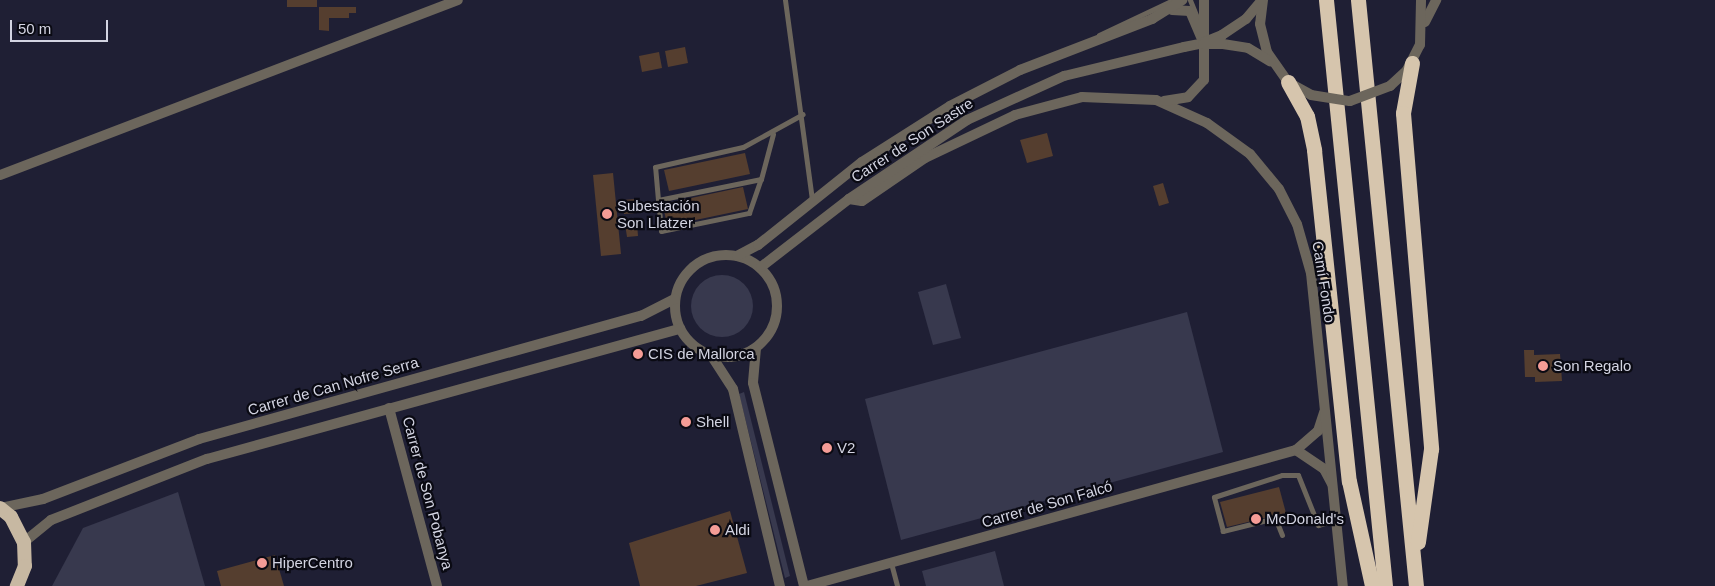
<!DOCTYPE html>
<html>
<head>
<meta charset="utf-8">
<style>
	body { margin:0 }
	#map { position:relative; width:1715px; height:586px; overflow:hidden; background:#1f1f34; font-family:Arial,sans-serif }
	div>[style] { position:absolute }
	.green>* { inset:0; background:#38394e }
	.round { border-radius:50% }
	.building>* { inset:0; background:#553e2f }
	.service>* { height:5px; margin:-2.5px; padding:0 2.5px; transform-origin:2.5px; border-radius:2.5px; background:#6c665c }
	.minor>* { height:10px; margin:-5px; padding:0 5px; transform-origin:5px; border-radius:5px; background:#6c665c }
	.minor>.ring { margin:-5px; padding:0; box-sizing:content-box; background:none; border:10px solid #6c665c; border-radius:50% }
	.tertiary>* { height:10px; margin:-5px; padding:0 5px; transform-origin:5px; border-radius:5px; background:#6c665c }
	.trunk>* { height:14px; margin:-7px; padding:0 7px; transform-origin:7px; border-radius:7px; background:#c7b8a2 }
	.motorway>* { height:15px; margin:-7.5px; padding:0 7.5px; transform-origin:7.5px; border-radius:7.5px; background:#d6c5ad }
	.tertiary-bridge>* { height:10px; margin:-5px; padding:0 5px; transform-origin:5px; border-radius:5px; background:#6c665c }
	.dots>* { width:14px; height:14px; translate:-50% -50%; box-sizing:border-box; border:2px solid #0a0a13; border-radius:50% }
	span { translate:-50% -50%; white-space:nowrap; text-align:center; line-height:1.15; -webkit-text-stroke:4.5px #0a0a13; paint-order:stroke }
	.street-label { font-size:15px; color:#d3d4e2 }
	.poi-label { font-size:15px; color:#d3d4e2 }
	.left { translate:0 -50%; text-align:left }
	.scale { position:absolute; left:10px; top:20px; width:98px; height:22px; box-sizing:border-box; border:2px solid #d3d4e2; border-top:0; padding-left:6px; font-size:15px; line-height:18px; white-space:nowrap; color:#d3d4e2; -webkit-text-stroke:4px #0a0a13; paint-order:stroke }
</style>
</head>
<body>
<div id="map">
	<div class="green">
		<div class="round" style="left:691px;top:275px;width:62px;height:62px"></div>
		<div style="clip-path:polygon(946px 284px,961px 338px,933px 345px,918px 292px)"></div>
		<div style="clip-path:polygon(1187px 312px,1223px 452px,901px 540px,865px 399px)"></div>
		<div style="clip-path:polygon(744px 392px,790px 576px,785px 578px,739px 394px)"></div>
		<div style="clip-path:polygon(178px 492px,205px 586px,52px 586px,83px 528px)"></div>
		<div style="clip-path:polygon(995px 551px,1004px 586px,926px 586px,922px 571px)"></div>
	</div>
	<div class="building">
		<div style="clip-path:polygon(287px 0,317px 0,317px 7px,287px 7px)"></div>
		<div style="clip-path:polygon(319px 7px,356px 7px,356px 13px,349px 13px,349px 18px,329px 18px,329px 31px,319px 30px)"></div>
		<div style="clip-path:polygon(685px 47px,688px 63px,668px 67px,665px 51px)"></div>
		<div style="clip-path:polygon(659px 52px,662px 68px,642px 72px,639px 56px)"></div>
		<div style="clip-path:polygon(1047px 133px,1053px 156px,1027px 163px,1020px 140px)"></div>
		<div style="clip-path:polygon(745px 153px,750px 174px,669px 191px,664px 170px)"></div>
		<div style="clip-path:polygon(613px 173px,621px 254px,601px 256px,593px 175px)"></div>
		<div style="clip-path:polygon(1163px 183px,1169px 203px,1159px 206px,1153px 186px)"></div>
		<div style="clip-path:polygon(743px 187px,748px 209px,667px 226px,663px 204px)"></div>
		<div style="clip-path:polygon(635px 199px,636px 213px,624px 214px,623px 200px)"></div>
		<div style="clip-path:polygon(637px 223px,638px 236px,627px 237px,625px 224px)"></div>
		<div style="clip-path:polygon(1524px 350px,1534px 350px,1534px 355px,1560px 354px,1562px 381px,1535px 382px,1535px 377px,1525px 377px)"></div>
		<div style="clip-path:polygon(1279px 487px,1286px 513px,1227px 527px,1220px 502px)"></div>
		<div style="clip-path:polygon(730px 511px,747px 573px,696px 586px,640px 586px,629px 543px)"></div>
		<div style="clip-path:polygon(275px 555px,284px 586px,221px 586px,217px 571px)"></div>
	</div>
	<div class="service">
		<div style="left:785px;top:0;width:203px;rotate:82.3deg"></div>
		<div style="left:1190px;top:0;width:18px;rotate:68deg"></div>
		<div style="left:1099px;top:35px;width:82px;rotate:-25.3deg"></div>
		<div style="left:773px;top:134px;width:47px;rotate:104.9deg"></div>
		<div style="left:761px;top:179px;width:105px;rotate:168.5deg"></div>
		<div style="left:658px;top:200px;width:33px;rotate:-95deg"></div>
		<div style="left:655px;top:167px;width:90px;rotate:-12.8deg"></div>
		<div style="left:743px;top:147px;width:68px;rotate:-28.8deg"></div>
		<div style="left:658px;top:200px;width:31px;rotate:84deg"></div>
		<div style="left:661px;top:231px;width:90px;rotate:-11.6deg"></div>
		<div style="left:749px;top:213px;width:36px;rotate:-71deg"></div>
		<div style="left:1282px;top:535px;width:18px;rotate:-112deg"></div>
		<div style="left:1275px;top:518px;width:54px;rotate:166deg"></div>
		<div style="left:1223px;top:531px;width:35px;rotate:-105deg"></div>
		<div style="left:1214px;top:497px;width:71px;rotate:-17.9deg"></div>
		<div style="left:1282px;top:475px;width:16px"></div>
		<div style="left:1298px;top:475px;width:54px;rotate:68.2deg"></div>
		<div style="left:1318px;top:525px;width:19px;rotate:-16deg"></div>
		<div style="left:891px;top:563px;width:24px;rotate:75deg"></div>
	</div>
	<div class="minor">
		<div style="left:0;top:175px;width:490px;rotate:-20.9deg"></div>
		<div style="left:849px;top:199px;width:13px;rotate:9deg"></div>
		<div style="left:862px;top:201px;width:76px;rotate:-34.3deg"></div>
		<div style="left:925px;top:158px;width:100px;rotate:-25.5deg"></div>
		<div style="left:1015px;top:115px;width:69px;rotate:-15deg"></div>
		<div style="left:1082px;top:97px;width:74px;rotate:2.3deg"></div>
		<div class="ring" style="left:675px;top:255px;width:92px;height:92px"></div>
		<div style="left:761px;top:267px;width:111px;rotate:-37.7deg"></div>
		<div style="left:849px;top:199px;width:142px;rotate:-33.8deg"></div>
		<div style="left:967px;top:120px;width:107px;rotate:-24.4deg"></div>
		<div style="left:1064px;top:76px;width:123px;rotate:-13.6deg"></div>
		<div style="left:756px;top:348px;width:35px;rotate:95deg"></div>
		<div style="left:753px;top:383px;width:209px;rotate:75.9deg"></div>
		<div style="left:711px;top:355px;width:40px;rotate:57.1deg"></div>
		<div style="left:733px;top:389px;width:203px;rotate:76.6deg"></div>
		<div style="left:389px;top:408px;width:184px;rotate:74.9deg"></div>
		<div style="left:1296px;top:450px;width:34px;rotate:34deg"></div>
		<div style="left:1324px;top:469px;width:17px;rotate:62deg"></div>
		<div style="left:0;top:508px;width:44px;rotate:-11.8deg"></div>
		<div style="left:43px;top:499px;width:167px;rotate:-21deg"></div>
		<div style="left:199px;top:439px;width:459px;rotate:-15.6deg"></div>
		<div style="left:641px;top:316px;width:38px;rotate:-27deg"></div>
		<div style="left:24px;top:542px;width:35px;rotate:-39deg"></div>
		<div style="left:51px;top:520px;width:168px;rotate:-21.4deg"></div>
		<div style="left:207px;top:459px;width:491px;rotate:-15.4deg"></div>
		<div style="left:807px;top:586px;width:508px;rotate:-15.54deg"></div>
		<div style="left:1296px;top:450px;width:29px;rotate:-41deg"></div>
		<div style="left:1318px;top:431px;width:20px;rotate:-72deg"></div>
	</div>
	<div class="tertiary">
		<div style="left:1263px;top:0;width:24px;rotate:97deg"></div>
		<div style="left:1260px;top:24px;width:29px;rotate:76deg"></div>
		<div style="left:1267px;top:52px;width:37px;rotate:55deg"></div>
		<div style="left:1288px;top:82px;width:26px;rotate:29deg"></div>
		<div style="left:1172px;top:10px;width:18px;rotate:3deg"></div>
		<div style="left:1190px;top:11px;width:28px;rotate:67deg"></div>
		<div style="left:1425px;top:22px;width:25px;rotate:-63deg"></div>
		<div style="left:1222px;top:35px;width:29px;rotate:-34deg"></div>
		<div style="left:1246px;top:19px;width:23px;rotate:-50deg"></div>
		<div style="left:1223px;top:44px;width:25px;rotate:9deg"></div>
		<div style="left:1248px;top:48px;width:26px;rotate:31deg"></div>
		<div style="left:1184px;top:47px;width:16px;rotate:-11deg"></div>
		<div style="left:1390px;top:86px;width:23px;rotate:-43deg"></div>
		<div style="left:1407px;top:70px;width:28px;rotate:-63deg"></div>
		<div style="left:1420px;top:45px;width:45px;rotate:-88.7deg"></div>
		<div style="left:1156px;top:100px;width:56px;rotate:24.3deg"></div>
		<div style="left:1207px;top:123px;width:53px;rotate:35.8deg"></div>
		<div style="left:1250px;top:154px;width:45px;rotate:50.4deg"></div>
		<div style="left:1279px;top:189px;width:39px;rotate:63deg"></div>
		<div style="left:1297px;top:224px;width:51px;rotate:74.1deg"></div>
		<div style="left:1311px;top:273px;width:315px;rotate:84.2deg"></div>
		<div style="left:1164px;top:101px;width:24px;rotate:-9deg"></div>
		<div style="left:1188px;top:97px;width:23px;rotate:-47deg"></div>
		<div style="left:1204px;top:80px;width:80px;rotate:-90deg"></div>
		<div style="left:737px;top:256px;width:24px;rotate:-28deg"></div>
		<div style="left:758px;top:245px;width:133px;rotate:-38.6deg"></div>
		<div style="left:862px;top:162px;width:104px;rotate:-32.5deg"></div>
		<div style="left:950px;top:106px;width:79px;rotate:-27.2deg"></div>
		<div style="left:1020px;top:70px;width:142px;rotate:-21.1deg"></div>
		<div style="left:1152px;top:19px;width:36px;rotate:-32deg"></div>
	</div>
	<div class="trunk">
		<div style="left:0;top:508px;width:14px;rotate:39deg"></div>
		<div style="left:11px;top:517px;width:28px;rotate:63deg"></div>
		<div style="left:24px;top:542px;width:24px;rotate:88deg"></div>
		<div style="left:25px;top:566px;width:22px;rotate:112deg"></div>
	</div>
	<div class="motorway">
		<div style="left:1326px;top:0;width:589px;rotate:84.25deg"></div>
		<div style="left:1358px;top:0;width:589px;rotate:84.35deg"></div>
		<div style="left:1412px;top:63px;width:51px;rotate:100.2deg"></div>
		<div style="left:1403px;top:113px;width:337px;rotate:85.2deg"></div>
		<div style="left:1431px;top:449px;width:94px;rotate:98deg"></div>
		<div style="left:1288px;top:82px;width:39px;rotate:61deg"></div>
		<div style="left:1307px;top:116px;width:35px;rotate:78deg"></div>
		<div style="left:1314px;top:150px;width:333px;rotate:84deg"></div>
		<div style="left:1349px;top:481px;width:107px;rotate:77.6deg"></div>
	</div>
	<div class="tertiary-bridge">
		<div style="left:1200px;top:44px;width:24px;rotate:-22deg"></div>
		<div style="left:1203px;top:44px;width:20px"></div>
		<div style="left:1311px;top:95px;width:39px;rotate:9deg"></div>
		<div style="left:1350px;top:101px;width:43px;rotate:-20.6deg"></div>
	</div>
	<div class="dots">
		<div style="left:607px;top:214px;background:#f59c96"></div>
		<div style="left:638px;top:354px;background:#f59c96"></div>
		<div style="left:1543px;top:366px;background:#f59c96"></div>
		<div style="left:686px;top:422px;background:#f59c96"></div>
		<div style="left:827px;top:448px;background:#f59c96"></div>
		<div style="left:1256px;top:519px;background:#f59c96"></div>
		<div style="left:715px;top:530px;background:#f59c96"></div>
		<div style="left:262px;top:563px;background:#f59c96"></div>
	</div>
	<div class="street-label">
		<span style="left:912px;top:140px;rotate:-33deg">Carrer de Son Sastre</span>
		<span style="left:1324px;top:282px;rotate:81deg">Camí Fondo</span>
		<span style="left:333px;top:386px;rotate:-16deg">Carrer de Can Nofre Serra</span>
		<span style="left:428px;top:493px;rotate:75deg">Carrer de Son Pobanya</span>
		<span style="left:1047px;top:504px;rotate:-16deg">Carrer de Son Falcó</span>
	</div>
	<div class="poi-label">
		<span class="left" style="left:617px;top:214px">Subestación<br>Son Llatzer</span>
		<span class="left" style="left:648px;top:354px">CIS de Mallorca</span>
		<span class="left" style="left:1553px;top:366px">Son Regalo</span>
		<span class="left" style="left:696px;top:422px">Shell</span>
		<span class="left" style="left:837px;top:448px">V2</span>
		<span class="left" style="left:1266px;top:519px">McDonald's</span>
		<span class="left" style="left:725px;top:530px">Aldi</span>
		<span class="left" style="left:272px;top:563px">HiperCentro</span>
	</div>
	<div class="scale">50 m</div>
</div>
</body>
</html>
